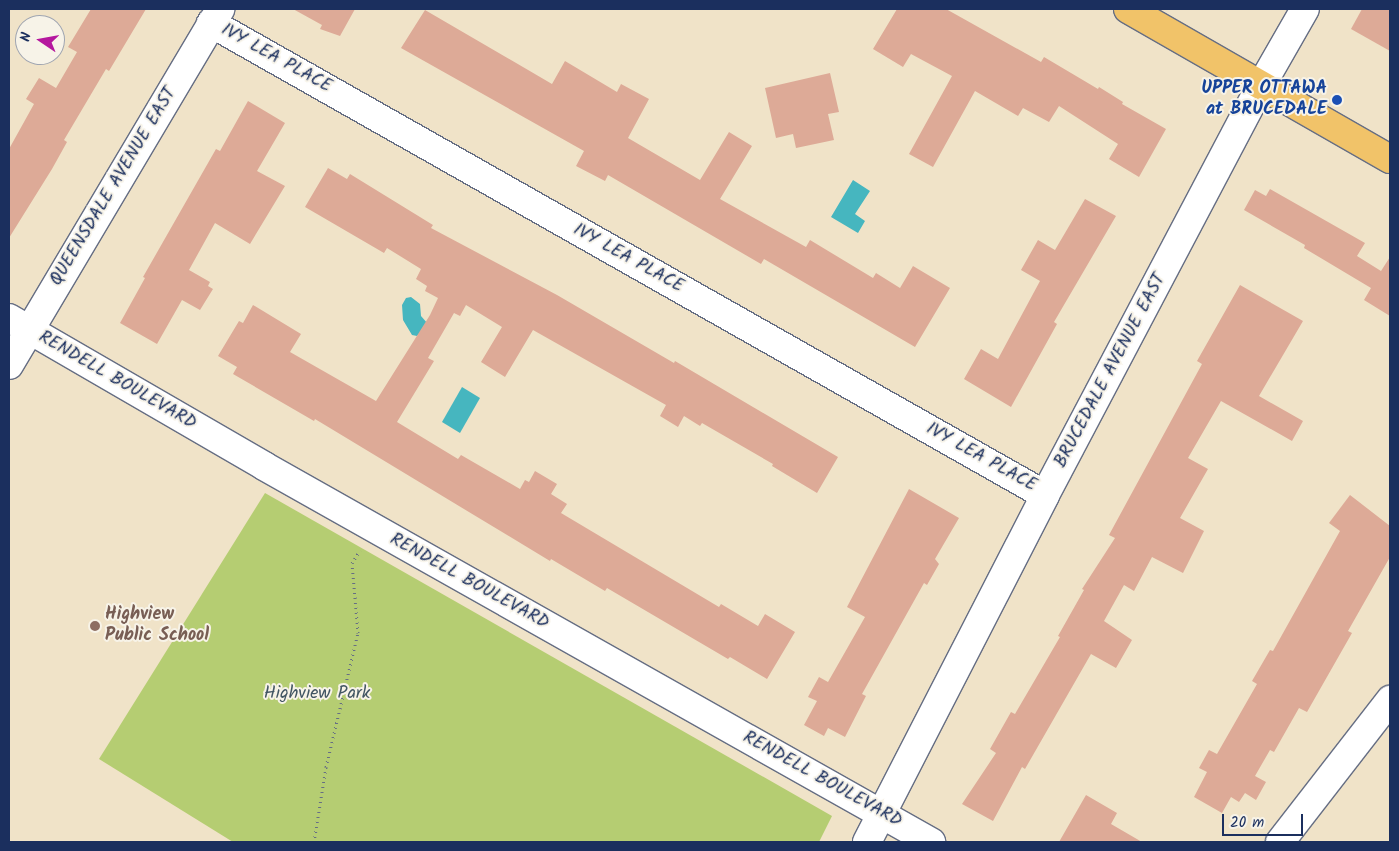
<!DOCTYPE html>
<html>
<head>
<meta charset="utf-8">
<style>
	body { margin:0 }
	#map { position:relative; width:1399px; height:851px; overflow:hidden; background:#f0e3c8; font-family:Kalam,sans-serif }
	div>[style] { position:absolute }
	.green>* { inset:0; background:#b5cd72 }
	.water>* { inset:0; background:#46b6bf }
	.building>* { inset:0; background:#ddaa97 }
	.path>* { height:3px; margin-top:-1.5px; transform-origin:0; background:repeating-linear-gradient(90deg,#666e83 0 1px,transparent 0 5px) }
	.roads { filter:drop-shadow(1px 0 #666e83) drop-shadow(-1px 0 #666e83) drop-shadow(0 1px #666e83) drop-shadow(0 -1px #666e83) }
	.minor>* { height:28px; margin:-14px; padding:0 14px; transform-origin:14px; border-radius:14px; background:#fff }
	.major>* { height:28px; margin:-14px; padding:0 14px; transform-origin:14px; border-radius:14px; background:#f1c369 }
	.dots>* { width:14px; height:14px; translate:-50% -50%; box-sizing:border-box; border:2px solid #f7f3e8; border-radius:50% }
	span { translate:-50% -50%; white-space:nowrap; text-align:center; line-height:1.15; -webkit-text-stroke:4px #f7f3e8; paint-order:stroke }
	.street-label { font-size:18px; color:#1b2f5e }
	.transit-label { font-size:18px; color:#164399; font-weight:700 }
	.right { translate:-100% -50%; text-align:right }
	.education-label { font-size:18px; color:#785e54; font-weight:700 }
	.left { translate:0 -50%; text-align:left }
	.park-label { font-size:18px; color:#425663 }
	.frame { position:absolute; inset:0; border:10px solid #1b2f5e; pointer-events:none }
	.north { position:absolute; left:15px; top:15px; width:50px; height:50px; box-sizing:border-box; background:#f7f3e8; border:1px solid #9fa5b1; border-radius:50%; rotate:282deg; font-size:14px; font-weight:700; line-height:20px; text-align:center; color:#1b2f5e }
	.north::after { content:''; display:block; margin:auto; width:18px; height:22px; background:#b5179e; clip-path:polygon(50% 0,100% 100%,50% 72%,0 100%) }
	.scale { position:absolute; left:1222px; top:814px; width:81px; height:22px; box-sizing:border-box; border:2px solid #1b2f5e; border-top:0; padding-left:6px; font-size:15px; line-height:18px; white-space:nowrap; color:#1b2f5e; -webkit-text-stroke:4px #f7f3e8; paint-order:stroke }
</style>
</head>
<body>
<div id="map">
	<div class="green">
		<div style="clip-path:polygon(265px 493px,832px 816px,819px 842px,233px 842px,99px 759px)"></div>
	</div>
	<div class="water">
		<div style="clip-path:polygon(853px 180px,870px 191px,855px 214px,865px 221px,858px 233px,831px 217px)"></div>
		<div style="clip-path:polygon(411px 297px,420px 304px,421px 316px,428px 324px,417px 336px,412px 335px,403px 320px,402px 305px,406px 298px)"></div>
		<div style="clip-path:polygon(462px 387px,480px 398px,460px 433px,442px 422px)"></div>
	</div>
	<div class="building">
		<div style="clip-path:polygon(91px 9px,146px 9px,109px 71px,106px 69px,64px 140px,67px 142px,52px 169px,9px 238px,9px 149px,34px 104px,26px 99px,39px 78px,56px 88px,77px 52px,68px 47px)"></div>
		<div style="clip-path:polygon(293px 9px,355px 9px,340px 36px,320px 29px,322px 25px)"></div>
		<div style="clip-path:polygon(897px 9px,946px 9px,1041px 62px,1044px 57px,1098px 89px,1099px 87px,1123px 102px,1122px 104px,1166px 129px,1139px 177px,1109px 159px,1118px 144px,1059px 106px,1049px 122px,1023px 108px,1018px 116px,975px 91px,933px 167px,909px 154px,952px 76px,911px 54px,903px 67px,873px 49px)"></div>
		<div style="clip-path:polygon(1362px 9px,1390px 9px,1390px 51px,1351px 29px)"></div>
		<div style="clip-path:polygon(425px 10px,552px 84px,565px 61px,617px 92px,621px 84px,649px 99px,628px 138px,700px 180px,729px 132px,752px 146px,720px 199px,806px 247px,810px 240px,873px 278px,876px 273px,900px 288px,913px 266px,950px 288px,915px 347px,764px 259px,761px 264px,608px 175px,605px 181px,576px 166px,584px 151px,401px 48px)"></div>
		<div style="clip-path:polygon(830px 73px,839px 112px,828px 114px,834px 140px,796px 148px,793px 134px,776px 138px,765px 88px)"></div>
		<div style="clip-path:polygon(248px 101px,285px 123px,257px 171px,285px 186px,250px 244px,215px 223px,189px 270px,210px 282px,208px 286px,213px 289px,200px 310px,182px 300px,157px 344px,120px 323px,145px 278px,143px 277px,216px 149px,220px 151px)"></div>
		<div style="clip-path:polygon(328px 168px,347px 179px,350px 174px,433px 225px,431px 228px,557px 295px,674px 363px,675px 361px,838px 457px,817px 493px,772px 466px,773px 464px,702px 423px,700px 426px,684px 416px,678px 427px,660px 416px,666px 405px,533px 330px,505px 377px,481px 362px,502px 327px,466px 305px,460px 316px,454px 313px,428px 358px,434px 361px,397px 422px,458px 459px,461px 455px,520px 489px,525px 480px,529px 482px,535px 471px,557px 484px,551px 494px,567px 504px,561px 513px,719px 607px,721px 604px,758px 626px,765px 614px,795px 632px,767px 679px,730px 657px,728px 659px,607px 588px,605px 591px,551px 559px,550px 561px,315px 419px,314px 421px,233px 374px,237px 367px,218px 356px,239px 321px,243px 323px,253px 305px,301px 334px,290px 352px,376px 401px,430px 315px,438px 298px,425px 291px,427px 286px,416px 279px,421px 269px,387px 248px,384px 253px,305px 207px)"></div>
		<div style="clip-path:polygon(1270px 189px,1365px 243px,1357px 256px,1381px 271px,1390px 257px,1390px 316px,1364px 300px,1371px 288px,1304px 248px,1305px 245px,1244px 210px,1255px 190px,1266px 196px)"></div>
		<div style="clip-path:polygon(1085px 199px,1116px 216px,1054px 322px,1057px 324px,1011px 407px,964px 379px,981px 349px,998px 359px,1040px 281px,1021px 270px,1038px 240px,1055px 250px)"></div>
		<div style="clip-path:polygon(1240px 285px,1303px 321px,1259px 396px,1303px 421px,1292px 441px,1221px 401px,1188px 458px,1208px 469px,1180px 518px,1204px 531px,1183px 573px,1152px 557px,1134px 591px,1124px 585px,1104px 621px,1132px 640px,1116px 668px,1091px 654px,1025px 769px,1022px 767px,993px 821px,962px 804px,996px 753px,990px 749px,1011px 712px,1015px 714px,1060px 637px,1058px 636px,1084px 590px,1082px 589px,1115px 538px,1109px 535px,1202px 364px,1197px 361px)"></div>
		<div style="clip-path:polygon(909px 489px,959px 518px,935px 559px,939px 564px,927px 585px,924px 583px,862px 694px,866px 696px,845px 737px,828px 728px,824px 736px,804px 725px,817px 701px,808px 697px,819px 677px,828px 682px,865px 617px,847px 607px)"></div>
		<div style="clip-path:polygon(1350px 495px,1390px 526px,1390px 557px,1348px 631px,1352px 633px,1307px 712px,1299px 708px,1274px 752px,1270px 750px,1255px 776px,1266px 782px,1256px 800px,1245px 793px,1239px 802px,1231px 797px,1222px 813px,1194px 797px,1207px 772px,1199px 768px,1209px 750px,1217px 754px,1257px 684px,1252px 681px,1270px 650px,1273px 651px,1340px 531px,1329px 523px)"></div>
		<div style="clip-path:polygon(1086px 795px,1117px 813px,1111px 824px,1142px 842px,1059px 842px)"></div>
	</div>
	<div class="path">
		<div style="left:314px;top:842px;width:76px;rotate:-80.9deg"></div>
		<div style="left:326px;top:767px;width:138px;rotate:-76.6deg"></div>
		<div style="left:358px;top:633px;width:70px;rotate:-94.9deg"></div>
		<div style="left:352px;top:563px;width:15px;rotate:-58deg"></div>
	</div>
	<div class="roads">
		<div class="minor">
			<div style="left:211px;top:23px;width:958px;rotate:29.51deg"></div>
			<div style="left:9px;top:318px;width:295px;rotate:30.1deg"></div>
			<div style="left:264px;top:466px;width:766px;rotate:29.41deg"></div>
			<div style="left:9px;top:365px;width:414px;rotate:-59.3deg"></div>
			<div style="left:867px;top:842px;width:390px;rotate:-62.8deg"></div>
			<div style="left:1045px;top:495px;width:465px;rotate:-62.2deg"></div>
			<div style="left:1262px;top:84px;width:86px;rotate:-60.2deg"></div>
			<div style="left:1280px;top:842px;width:180px;rotate:-52.2deg"></div>
		</div>
		<div class="major">
			<div style="left:1128px;top:9px;width:302px;rotate:29.8deg"></div>
		</div>
	</div>
	<div class="dots">
		<div style="left:1337px;top:100px;background:#1a4fb4"></div>
		<div style="left:95px;top:626px;background:#8d6e63"></div>
	</div>
	<div class="street-label">
		<span style="left:276px;top:59px;rotate:29deg">IVY LEA PLACE</span>
		<span style="left:114px;top:187px;rotate:-59deg">QUEENSDALE AVENUE EAST</span>
		<span style="left:628px;top:259px;rotate:29deg">IVY LEA PLACE</span>
		<span style="left:1111px;top:371px;rotate:-62deg">BRUCEDALE AVENUE EAST</span>
		<span style="left:117px;top:381px;rotate:30deg">RENDELL BOULEVARD</span>
		<span style="left:981px;top:458px;rotate:29deg">IVY LEA PLACE</span>
		<span style="left:469px;top:582px;rotate:29deg">RENDELL BOULEVARD</span>
		<span style="left:822px;top:780px;rotate:29deg">RENDELL BOULEVARD</span>
	</div>
	<div class="transit-label">
		<span class="right" style="left:1327px;top:100px">UPPER OTTAWA<br>at BRUCEDALE</span>
	</div>
	<div class="education-label">
		<span class="left" style="left:105px;top:626px">Highview<br>Public School</span>
	</div>
	<div class="park-label">
		<span style="left:317px;top:694px">Highview Park</span>
	</div>
	<div class="frame"></div>
	<div class="north">N</div>
	<div class="scale">20 m</div>
</div>
</body>
</html>
